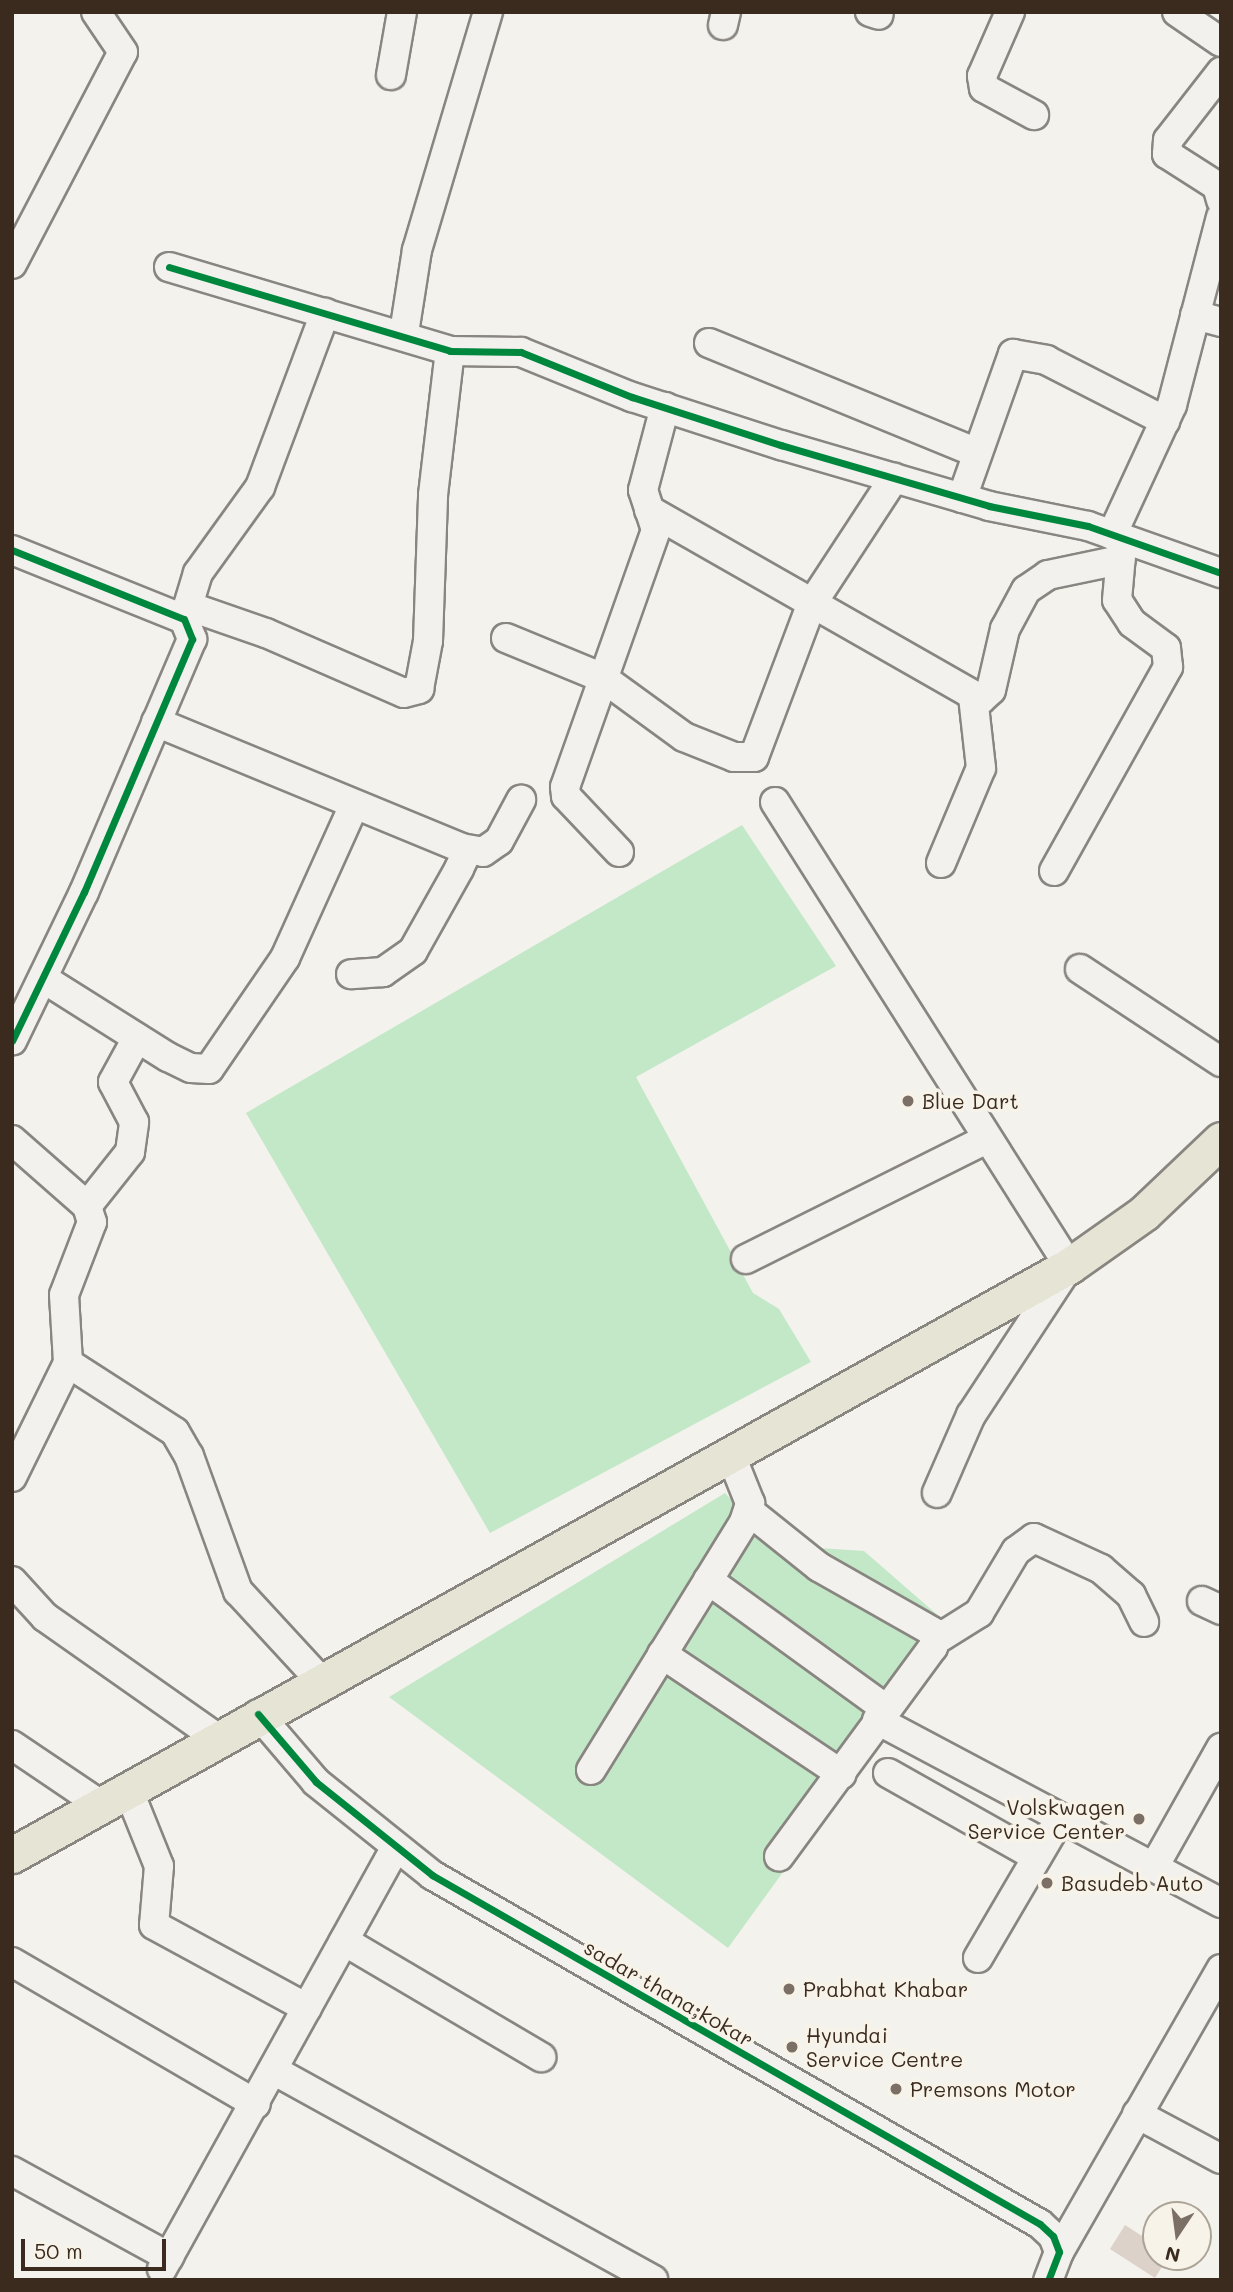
<!DOCTYPE html>
<html>
<head>
<meta charset="utf-8">
<style>
	body { margin:0 }
	#map { position:relative; width:1233px; height:2292px; overflow:hidden; background:#f4f2ec; font-family:Mali,sans-serif }
	div>[style] { position:absolute }
	.green>* { inset:0; background:#c2e8c8 }
	.building>* { inset:0; background:#dcd2c9 }
	.roads { filter:drop-shadow(2px 0 #898580) drop-shadow(-2px 0 #898580) drop-shadow(0 2px #898580) drop-shadow(0 -2px #898580) }
	.minor>* { height:28px; margin:-14px; padding:0 14px; transform-origin:14px; border-radius:14px; background:#f2f1ed }
	.major>* { height:35px; margin:-17.5px; padding:0 17.5px; transform-origin:17.5px; border-radius:17.5px; background:#e6e4d5 }
	.cycleway>* { height:7px; margin:-3.5px; padding:0 3.5px; transform-origin:3.5px; border-radius:3.5px; background:#00873e }
	.dots>* { width:19px; height:19px; translate:-50% -50%; box-sizing:border-box; border:4px solid #f7f3e8; border-radius:50% }
	span { translate:-50% -50%; white-space:nowrap; text-align:center; line-height:1.15; -webkit-text-stroke:7px #f7f3e8; paint-order:stroke }
	.poi-label { font-size:21px; color:#3b2a1e }
	.left { translate:0 -50%; text-align:left }
	.right { translate:-100% -50%; text-align:right }
	.street-label { font-size:21px; color:#3b2a1e }
	.frame { position:absolute; inset:0; border:14px solid #3b2a1e; pointer-events:none }
	.north { position:absolute; left:1142px; top:2201px; width:70px; height:70px; box-sizing:border-box; background:#f7f3e8; border:2px solid #aca397; border-radius:50%; rotate:193deg; font-size:19px; font-weight:700; line-height:28px; text-align:center; color:#3b2a1e }
	.north::after { content:''; display:block; margin:auto; width:24px; height:32px; background:#7c7066; clip-path:polygon(50% 0,100% 100%,50% 72%,0 100%) }
	.scale { position:absolute; left:21px; top:2239px; width:145px; height:32px; box-sizing:border-box; border:4px solid #3b2a1e; border-top:0; padding-left:9px; font-size:21px; line-height:24px; white-space:nowrap; color:#3b2a1e; -webkit-text-stroke:5px #f7f3e8; paint-order:stroke }
</style>
</head>
<body>
<div id="map">
	<div class="green">
		<div style="clip-path:polygon(742px 825px,836px 966px,636px 1077px,753px 1293px,779px 1309px,811px 1362px,490px 1533px,246px 1113px)"></div>
		<div style="clip-path:polygon(725px 1493px,773px 1545px,864px 1551px,957px 1632px,728px 1948px,389px 1697px)"></div>
	</div>
	<div class="building">
		<div style="clip-path:polygon(1125px 2225px,1156px 2245px,1156px 2257px,1168px 2257px,1155px 2278px,1110px 2249px)"></div>
	</div>
	<div class="roads">
		<div class="minor">
			<div style="left:870px;top:12px;width:9px;rotate:18deg"></div>
			<div style="left:1010px;top:12px;width:70px;rotate:113.6deg"></div>
			<div style="left:982px;top:76px;width:12px;rotate:81deg"></div>
			<div style="left:984px;top:88px;width:57px;rotate:28.4deg"></div>
			<div style="left:1177px;top:12px;width:53px;rotate:34.3deg"></div>
			<div style="left:723px;top:25px;width:13px;rotate:-77deg"></div>
			<div style="left:1221px;top:72px;width:86px;rotate:127.9deg"></div>
			<div style="left:1168px;top:140px;width:14px;rotate:94deg"></div>
			<div style="left:1167px;top:154px;width:59px;rotate:32.6deg"></div>
			<div style="left:1217px;top:186px;width:15px;rotate:74deg"></div>
			<div style="left:391px;top:75px;width:64px;rotate:-80.1deg"></div>
			<div style="left:12px;top:264px;width:239px;rotate:-62.4deg"></div>
			<div style="left:123px;top:52px;width:48px;rotate:-124deg"></div>
			<div style="left:169px;top:267px;width:293px;rotate:16.6deg"></div>
			<div style="left:450px;top:351px;width:71px;rotate:0.8deg"></div>
			<div style="left:521px;top:352px;width:120px;rotate:22.1deg"></div>
			<div style="left:632px;top:397px;width:157px;rotate:17.9deg"></div>
			<div style="left:781px;top:445px;width:217px;rotate:16.3deg"></div>
			<div style="left:989px;top:506px;width:101px;rotate:11.4deg"></div>
			<div style="left:1088px;top:526px;width:141px;rotate:19.5deg"></div>
			<div style="left:1195px;top:315px;width:27px;rotate:15deg"></div>
			<div style="left:404px;top:333px;width:84px;rotate:-81.1deg"></div>
			<div style="left:417px;top:250px;width:248px;rotate:-73.4deg"></div>
			<div style="left:709px;top:343px;width:290px;rotate:22.3deg"></div>
			<div style="left:962px;top:498px;width:153px;rotate:-70.5deg"></div>
			<div style="left:1013px;top:354px;width:34px;rotate:10deg"></div>
			<div style="left:1046px;top:360px;width:134px;rotate:27.1deg"></div>
			<div style="left:649px;top:510px;width:382px;rotate:29.7deg"></div>
			<div style="left:981px;top:699px;width:13px;rotate:-42deg"></div>
			<div style="left:991px;top:690px;width:63px;rotate:-77.1deg"></div>
			<div style="left:1005px;top:629px;width:44px;rotate:-61.7deg"></div>
			<div style="left:1026px;top:590px;width:27px;rotate:-34deg"></div>
			<div style="left:1048px;top:575px;width:74px;rotate:-11.8deg"></div>
			<div style="left:1112px;top:535px;width:143px;rotate:-65.2deg"></div>
			<div style="left:1172px;top:405px;width:194px;rotate:-75.4deg"></div>
			<div style="left:12px;top:550px;width:185px;rotate:21.9deg"></div>
			<div style="left:184px;top:619px;width:22px;rotate:68deg"></div>
			<div style="left:192px;top:639px;width:275px;rotate:113.1deg"></div>
			<div style="left:84px;top:892px;width:165px;rotate:115.8deg"></div>
			<div style="left:188px;top:606px;width:83px;rotate:19.1deg"></div>
			<div style="left:266px;top:633px;width:150px;rotate:23.5deg"></div>
			<div style="left:404px;top:693px;width:16px;rotate:-15deg"></div>
			<div style="left:419px;top:689px;width:49px;rotate:-79.4deg"></div>
			<div style="left:428px;top:641px;width:146px;rotate:-88deg"></div>
			<div style="left:433px;top:495px;width:145px;rotate:-83.3deg"></div>
			<div style="left:184px;top:619px;width:48px;rotate:-73.1deg"></div>
			<div style="left:198px;top:573px;width:106px;rotate:-54.2deg"></div>
			<div style="left:260px;top:487px;width:186px;rotate:-69.5deg"></div>
			<div style="left:506px;top:638px;width:105px;rotate:22.4deg"></div>
			<div style="left:603px;top:678px;width:100px;rotate:36.1deg"></div>
			<div style="left:684px;top:737px;width:54px;rotate:21.8deg"></div>
			<div style="left:734px;top:757px;width:20px"></div>
			<div style="left:754px;top:757px;width:162px;rotate:-69.4deg"></div>
			<div style="left:811px;top:605px;width:152px;rotate:-56.8deg"></div>
			<div style="left:156px;top:722px;width:330px;rotate:22.4deg"></div>
			<div style="left:461px;top:848px;width:9px;rotate:63deg"></div>
			<div style="left:465px;top:856px;width:14px;rotate:115deg"></div>
			<div style="left:459px;top:869px;width:94px;rotate:119.3deg"></div>
			<div style="left:413px;top:951px;width:37px;rotate:145deg"></div>
			<div style="left:383px;top:972px;width:32px;rotate:176deg"></div>
			<div style="left:775px;top:802px;width:549px;rotate:57.64deg"></div>
			<div style="left:1069px;top:1266px;width:178px;rotate:123.3deg"></div>
			<div style="left:971px;top:1415px;width:85px;rotate:113.6deg"></div>
			<div style="left:461px;top:848px;width:22px;rotate:10deg"></div>
			<div style="left:483px;top:852px;width:19px;rotate:-35deg"></div>
			<div style="left:499px;top:841px;width:47px;rotate:-61.8deg"></div>
			<div style="left:619px;top:852px;width:77px;rotate:-133.4deg"></div>
			<div style="left:566px;top:796px;width:9px;rotate:-96deg"></div>
			<div style="left:565px;top:787px;width:273px;rotate:-70.5deg"></div>
			<div style="left:656px;top:530px;width:42px;rotate:-108deg"></div>
			<div style="left:643px;top:490px;width:86px;rotate:-75.2deg"></div>
			<div style="left:941px;top:863px;width:103px;rotate:-67.2deg"></div>
			<div style="left:981px;top:768px;width:71px;rotate:-96.4deg"></div>
			<div style="left:1054px;top:871px;width:234px;rotate:-60.8deg"></div>
			<div style="left:1168px;top:667px;width:19px;rotate:-96deg"></div>
			<div style="left:1166px;top:648px;width:42px;rotate:-143.7deg"></div>
			<div style="left:1132px;top:623px;width:27px;rotate:-123deg"></div>
			<div style="left:1117px;top:600px;width:56px;rotate:-84.9deg"></div>
			<div style="left:1080px;top:969px;width:169px;rotate:33.4deg"></div>
			<div style="left:44px;top:979px;width:146px;rotate:32.2deg"></div>
			<div style="left:168px;top:1057px;width:25px;rotate:26deg"></div>
			<div style="left:191px;top:1068px;width:18px;rotate:3deg"></div>
			<div style="left:209px;top:1069px;width:135px;rotate:-55.6deg"></div>
			<div style="left:285px;top:958px;width:168px;rotate:-65.7deg"></div>
			<div style="left:12px;top:1140px;width:100px;rotate:41.3deg"></div>
			<div style="left:87px;top:1206px;width:17px;rotate:73deg"></div>
			<div style="left:92px;top:1222px;width:78px;rotate:111deg"></div>
			<div style="left:64px;top:1295px;width:68px;rotate:86.6deg"></div>
			<div style="left:68px;top:1363px;width:127px;rotate:116.2deg"></div>
			<div style="left:87px;top:1206px;width:69px;rotate:-51.5deg"></div>
			<div style="left:130px;top:1152px;width:30px;rotate:-82deg"></div>
			<div style="left:134px;top:1122px;width:45px;rotate:-117.7deg"></div>
			<div style="left:113px;top:1082px;width:50px;rotate:-61.4deg"></div>
			<div style="left:746px;top:1259px;width:269px;rotate:-26.5deg"></div>
			<div style="left:68px;top:1363px;width:127px;rotate:32.8deg"></div>
			<div style="left:175px;top:1432px;width:28px;rotate:60deg"></div>
			<div style="left:189px;top:1456px;width:144px;rotate:70.1deg"></div>
			<div style="left:238px;top:1591px;width:122px;rotate:47.3deg"></div>
			<div style="left:749px;top:1511px;width:90px;rotate:38.7deg"></div>
			<div style="left:819px;top:1567px;width:136px;rotate:29.6deg"></div>
			<div style="left:937px;top:1634px;width:14px;rotate:107deg"></div>
			<div style="left:933px;top:1647px;width:260px;rotate:126.3deg"></div>
			<div style="left:708px;top:1580px;width:218px;rotate:35.9deg"></div>
			<div style="left:12px;top:1581px;width:49px;rotate:47.5deg"></div>
			<div style="left:45px;top:1617px;width:210px;rotate:35.1deg"></div>
			<div style="left:1202px;top:1601px;width:21px;rotate:25deg"></div>
			<div style="left:936px;top:1640px;width:51px;rotate:-32.1deg"></div>
			<div style="left:979px;top:1613px;width:72px;rotate:-59.2deg"></div>
			<div style="left:1016px;top:1551px;width:22px;rotate:-36deg"></div>
			<div style="left:1034px;top:1538px;width:74px;rotate:24.8deg"></div>
			<div style="left:1101px;top:1569px;width:40px;rotate:41deg"></div>
			<div style="left:1131px;top:1595px;width:30px;rotate:64deg"></div>
			<div style="left:662px;top:1654px;width:216px;rotate:33.8deg"></div>
			<div style="left:258px;top:1714px;width:89px;rotate:49.5deg"></div>
			<div style="left:316px;top:1782px;width:149px;rotate:38.7deg"></div>
			<div style="left:432px;top:1875px;width:701px;rotate:29.86deg"></div>
			<div style="left:1040px;top:2224px;width:18px;rotate:43deg"></div>
			<div style="left:1053px;top:2236px;width:17px;rotate:69deg"></div>
			<div style="left:1059px;top:2252px;width:30px;rotate:111deg"></div>
			<div style="left:877px;top:1720px;width:390px;rotate:28deg"></div>
			<div style="left:12px;top:1745px;width:107px;rotate:34deg"></div>
			<div style="left:591px;top:1770px;width:291px;rotate:-58.3deg"></div>
			<div style="left:744px;top:1522px;width:20px;rotate:-72deg"></div>
			<div style="left:750px;top:1503px;width:54px;rotate:-111.8deg"></div>
			<div style="left:888px;top:1773px;width:171px;rotate:29.4deg"></div>
			<div style="left:128px;top:1789px;width:83px;rotate:68.1deg"></div>
			<div style="left:159px;top:1866px;width:59px;rotate:94.8deg"></div>
			<div style="left:154px;top:1925px;width:174px;rotate:28.5deg"></div>
			<div style="left:1154px;top:1867px;width:137px;rotate:-60.6deg"></div>
			<div style="left:344px;top:1941px;width:229px;rotate:30.5deg"></div>
			<div style="left:978px;top:1958px;width:162px;rotate:-59.6deg"></div>
			<div style="left:12px;top:1962px;width:282px;rotate:30.2deg"></div>
			<div style="left:275px;top:2071px;width:432px;rotate:28.9deg"></div>
			<div style="left:1137px;top:2114px;width:95px;rotate:28.2deg"></div>
			<div style="left:12px;top:2171px;width:179px;rotate:28.7deg"></div>
			<div style="left:1059px;top:2252px;width:326px;rotate:-60.2deg"></div>
			<div style="left:162px;top:2269px;width:479px;rotate:-61deg"></div>
		</div>
		<div class="major">
			<div style="left:12px;top:1855px;width:1210px;rotate:-29.13deg"></div>
			<div style="left:1069px;top:1266px;width:92px;rotate:-35.2deg"></div>
			<div style="left:1144px;top:1213px;width:106px;rotate:-43.5deg"></div>
		</div>
	</div>
	<div class="cycleway">
		<div style="left:169px;top:267px;width:293px;rotate:16.6deg"></div>
		<div style="left:450px;top:351px;width:71px;rotate:0.8deg"></div>
		<div style="left:521px;top:352px;width:120px;rotate:22.1deg"></div>
		<div style="left:632px;top:397px;width:157px;rotate:17.9deg"></div>
		<div style="left:781px;top:445px;width:217px;rotate:16.3deg"></div>
		<div style="left:989px;top:506px;width:101px;rotate:11.4deg"></div>
		<div style="left:1088px;top:526px;width:141px;rotate:19.5deg"></div>
		<div style="left:12px;top:550px;width:185px;rotate:21.9deg"></div>
		<div style="left:184px;top:619px;width:22px;rotate:68deg"></div>
		<div style="left:192px;top:639px;width:275px;rotate:113.1deg"></div>
		<div style="left:84px;top:892px;width:165px;rotate:115.8deg"></div>
		<div style="left:258px;top:1714px;width:89px;rotate:49.5deg"></div>
		<div style="left:316px;top:1782px;width:149px;rotate:38.7deg"></div>
		<div style="left:432px;top:1875px;width:701px;rotate:29.86deg"></div>
		<div style="left:1040px;top:2224px;width:18px;rotate:43deg"></div>
		<div style="left:1053px;top:2236px;width:17px;rotate:69deg"></div>
		<div style="left:1059px;top:2252px;width:30px;rotate:111deg"></div>
	</div>
	<div class="dots">
		<div style="left:908px;top:1101px;background:#7c7066"></div>
		<div style="left:1139px;top:1819px;background:#7c7066"></div>
		<div style="left:1047px;top:1883px;background:#7c7066"></div>
		<div style="left:789px;top:1989px;background:#7c7066"></div>
		<div style="left:792px;top:2047px;background:#7c7066"></div>
		<div style="left:896px;top:2089px;background:#7c7066"></div>
	</div>
	<div class="poi-label">
		<span class="left" style="left:922px;top:1101px">Blue Dart</span>
		<span class="right" style="left:1125px;top:1819px">Volskwagen<br>Service Center</span>
		<span class="left" style="left:1061px;top:1883px">Basudeb Auto</span>
		<span class="left" style="left:803px;top:1989px">Prabhat Khabar</span>
		<span class="left" style="left:806px;top:2047px">Hyundai<br>Service Centre</span>
		<span class="left" style="left:910px;top:2089px">Premsons Motor</span>
	</div>
	<div class="street-label">
		<span style="left:669px;top:1993px;rotate:30deg">sadar thana;kokar</span>
	</div>
	<div class="frame"></div>
	<div class="north">N</div>
	<div class="scale">50 m</div>
</div>
</body>
</html>
